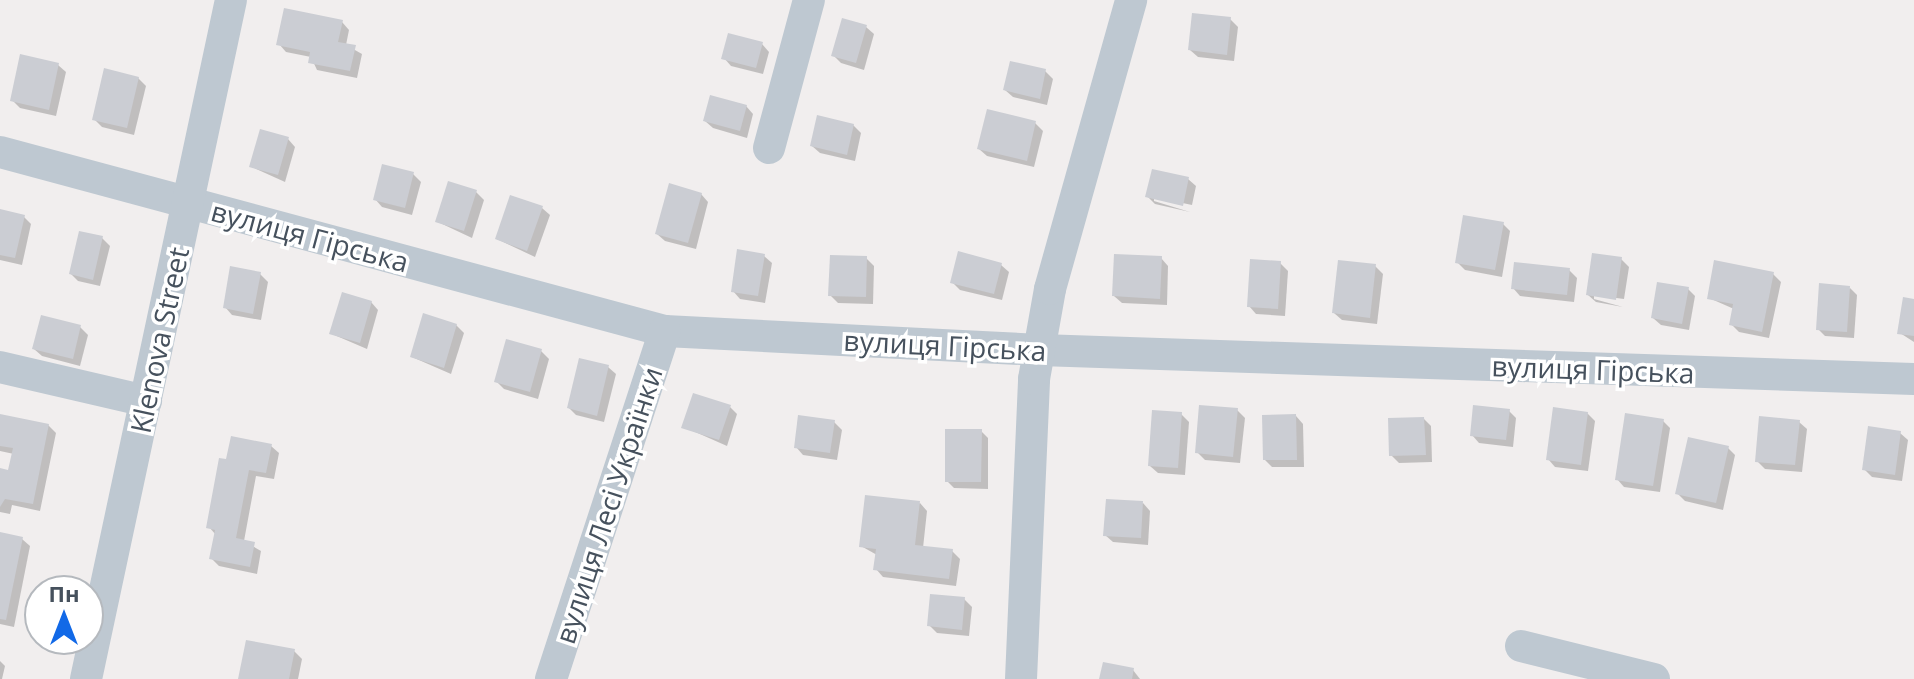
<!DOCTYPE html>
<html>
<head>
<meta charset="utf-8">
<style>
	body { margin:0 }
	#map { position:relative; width:1914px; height:679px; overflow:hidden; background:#f1eeee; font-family:"Open Sans",sans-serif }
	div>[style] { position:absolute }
	.shadow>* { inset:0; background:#0003 }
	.building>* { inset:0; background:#cbcdd3 }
	.minor>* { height:32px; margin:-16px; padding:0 16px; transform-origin:16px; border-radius:16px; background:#bec8d1 }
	span { translate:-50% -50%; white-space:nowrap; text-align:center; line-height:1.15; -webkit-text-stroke:7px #fff; paint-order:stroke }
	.street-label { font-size:28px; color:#46515d }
	.north { position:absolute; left:24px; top:575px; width:80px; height:80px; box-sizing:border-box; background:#fff; border:2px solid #b5b9be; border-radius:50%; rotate:0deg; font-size:22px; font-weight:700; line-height:32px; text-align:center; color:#46515d }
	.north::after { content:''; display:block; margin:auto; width:28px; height:36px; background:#1269e7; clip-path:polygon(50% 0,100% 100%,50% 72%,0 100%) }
</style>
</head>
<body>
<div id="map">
	<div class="shadow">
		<div style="clip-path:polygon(1230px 19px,1238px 27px,1234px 61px,1198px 57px,1190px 50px)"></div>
		<div style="clip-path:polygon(342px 22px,349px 30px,346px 45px,362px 54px,357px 78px,317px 70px,311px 57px,286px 52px,279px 44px)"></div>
		<div style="clip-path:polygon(866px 27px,874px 34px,864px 70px,841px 63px,834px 56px)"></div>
		<div style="clip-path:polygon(762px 44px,769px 52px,763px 74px,731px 66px,724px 58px)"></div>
		<div style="clip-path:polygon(58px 65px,66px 72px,56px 116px,20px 108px,12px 100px)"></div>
		<div style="clip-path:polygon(1045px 71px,1053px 79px,1047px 105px,1013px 97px,1005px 90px)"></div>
		<div style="clip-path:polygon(138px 78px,146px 86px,134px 135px,102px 127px,94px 119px)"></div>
		<div style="clip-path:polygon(746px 106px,753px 114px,747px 138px,713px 128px,705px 121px)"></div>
		<div style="clip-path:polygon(1035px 123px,1043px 131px,1034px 167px,987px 156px,979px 149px)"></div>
		<div style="clip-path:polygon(853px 125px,861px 133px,855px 161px,820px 153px,812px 146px)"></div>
		<div style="clip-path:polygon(288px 139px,295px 147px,285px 182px,252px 167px)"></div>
		<div style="clip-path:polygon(413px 174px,421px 182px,412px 215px,382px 207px,375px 199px)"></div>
		<div style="clip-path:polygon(1188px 179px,1196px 186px,1192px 205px,1154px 197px,1154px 201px,1190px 212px,1155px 204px,1148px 197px)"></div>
		<div style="clip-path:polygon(476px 192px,484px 200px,472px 238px,438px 222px)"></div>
		<div style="clip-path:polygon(701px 194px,708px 202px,696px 249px,665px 241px,657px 234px)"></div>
		<div style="clip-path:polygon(542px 208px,550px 215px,535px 257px,497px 239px)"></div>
		<div style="clip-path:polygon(0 211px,24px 217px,31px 224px,22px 265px,0 260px)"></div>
		<div style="clip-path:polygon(1503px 224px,1510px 231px,1502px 277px,1465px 270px,1457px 262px)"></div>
		<div style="clip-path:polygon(102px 238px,110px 246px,100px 286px,78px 281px,71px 274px)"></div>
		<div style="clip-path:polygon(764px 256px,772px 263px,765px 303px,740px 299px,733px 291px)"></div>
		<div style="clip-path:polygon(866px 258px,874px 266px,873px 304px,838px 303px,830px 295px)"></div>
		<div style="clip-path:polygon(1161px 258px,1168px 266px,1167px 305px,1122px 303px,1114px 296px)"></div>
		<div style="clip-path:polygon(1621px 259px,1629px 267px,1624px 299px,1594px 295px,1594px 299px,1623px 307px,1596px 302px,1588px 295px)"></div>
		<div style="clip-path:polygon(1280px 263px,1288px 271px,1285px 316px,1256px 314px,1249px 306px)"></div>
		<div style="clip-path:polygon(1001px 265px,1009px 272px,1002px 300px,960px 290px,952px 282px)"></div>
		<div style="clip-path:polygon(1375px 266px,1383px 274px,1377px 324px,1342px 320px,1334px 313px)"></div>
		<div style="clip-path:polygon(1569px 270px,1577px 278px,1574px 302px,1520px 296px,1513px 288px)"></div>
		<div style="clip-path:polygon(260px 274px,268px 282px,261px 320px,232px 315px,225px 307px)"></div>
		<div style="clip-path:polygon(1773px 274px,1781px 282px,1769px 338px,1739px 332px,1731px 324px,1734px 309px,1709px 298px)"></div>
		<div style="clip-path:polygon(1850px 288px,1857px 295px,1854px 338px,1825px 336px,1818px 329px)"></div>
		<div style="clip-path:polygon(1688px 289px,1695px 296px,1689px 330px,1661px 325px,1653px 318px)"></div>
		<div style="clip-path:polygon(1914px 301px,1914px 342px,1900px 333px)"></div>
		<div style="clip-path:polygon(371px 302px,378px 310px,367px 349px,332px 334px)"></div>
		<div style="clip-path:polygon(456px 325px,464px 333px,451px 374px,412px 357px)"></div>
		<div style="clip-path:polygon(80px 327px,88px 335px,80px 366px,42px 356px,34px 349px)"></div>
		<div style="clip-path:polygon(541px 351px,549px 359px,538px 399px,504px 389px,496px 381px)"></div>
		<div style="clip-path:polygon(608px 367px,616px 374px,604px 422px,576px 415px,569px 408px)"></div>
		<div style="clip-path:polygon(730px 407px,737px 414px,727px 446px,684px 427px)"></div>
		<div style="clip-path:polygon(1237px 410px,1245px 418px,1240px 463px,1205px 460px,1197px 452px)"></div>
		<div style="clip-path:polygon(1509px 411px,1516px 418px,1513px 447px,1479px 443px,1472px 435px)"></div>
		<div style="clip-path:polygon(1587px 413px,1595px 421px,1588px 471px,1555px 467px,1548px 459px)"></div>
		<div style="clip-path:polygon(1181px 414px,1189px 422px,1185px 475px,1158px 473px,1150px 466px)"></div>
		<div style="clip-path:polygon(0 416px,48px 425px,56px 433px,40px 511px,12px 505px,10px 514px,0 512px,0 470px,10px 472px,14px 454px,0 451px)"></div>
		<div style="clip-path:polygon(1296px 416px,1303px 424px,1304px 467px,1272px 467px,1265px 460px)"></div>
		<div style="clip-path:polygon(1424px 419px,1431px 426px,1432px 462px,1399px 463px,1391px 455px)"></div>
		<div style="clip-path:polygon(1663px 421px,1670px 428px,1660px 492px,1624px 487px,1617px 479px)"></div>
		<div style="clip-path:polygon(834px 422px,842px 430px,837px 460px,803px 455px,796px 447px)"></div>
		<div style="clip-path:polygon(1799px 422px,1807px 429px,1802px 472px,1765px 469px,1757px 461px)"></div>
		<div style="clip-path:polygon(981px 431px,988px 438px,988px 489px,954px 488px,947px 481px)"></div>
		<div style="clip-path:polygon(1900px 433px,1908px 440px,1902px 481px,1872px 477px,1864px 469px)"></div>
		<div style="clip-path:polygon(271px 446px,279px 453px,274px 479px,256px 476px,244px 541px,261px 551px,257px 574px,219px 566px,212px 559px,216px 535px,209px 527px,228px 462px)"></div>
		<div style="clip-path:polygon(1728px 448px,1735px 455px,1723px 510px,1685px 501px,1677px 493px)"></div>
		<div style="clip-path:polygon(920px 503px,927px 511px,923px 548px,952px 551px,960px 559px,956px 586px,883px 577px,876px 569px,877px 555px,861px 546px)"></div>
		<div style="clip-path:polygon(1143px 503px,1150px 511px,1148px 545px,1113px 542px,1105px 535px)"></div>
		<div style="clip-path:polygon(0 534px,22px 539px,30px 546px,14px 627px,0 624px)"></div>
		<div style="clip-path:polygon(964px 599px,972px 607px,969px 636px,937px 633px,929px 625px)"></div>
		<div style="clip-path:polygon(294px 651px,302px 659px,298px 679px,240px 679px)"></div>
		<div style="clip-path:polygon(0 661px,5px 666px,2px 679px,0 679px)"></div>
		<div style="clip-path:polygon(1133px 670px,1140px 679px,1101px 679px)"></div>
	</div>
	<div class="building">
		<div style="clip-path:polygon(284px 8px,343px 20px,338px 42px,356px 45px,350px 71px,308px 63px,310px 52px,276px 45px)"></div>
		<div style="clip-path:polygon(1192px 13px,1231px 17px,1227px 55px,1188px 50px)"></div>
		<div style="clip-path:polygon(842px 18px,867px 25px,856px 63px,831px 56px)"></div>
		<div style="clip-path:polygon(728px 33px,763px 42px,756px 68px,721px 59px)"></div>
		<div style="clip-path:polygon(20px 54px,59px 63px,49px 110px,10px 101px)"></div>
		<div style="clip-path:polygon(1010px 61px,1046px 69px,1040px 99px,1003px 90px)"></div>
		<div style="clip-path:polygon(104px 68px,139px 77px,127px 128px,92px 120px)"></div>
		<div style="clip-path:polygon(710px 95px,747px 105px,740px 131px,703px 121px)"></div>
		<div style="clip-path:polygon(987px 109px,1036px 121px,1027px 161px,977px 149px)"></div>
		<div style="clip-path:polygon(817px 115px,854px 124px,847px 155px,810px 146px)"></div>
		<div style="clip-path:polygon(260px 129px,289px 137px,278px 175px,249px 167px)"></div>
		<div style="clip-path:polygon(382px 164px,414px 172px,405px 208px,373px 200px)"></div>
		<div style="clip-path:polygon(1152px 169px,1189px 177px,1183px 206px,1145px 197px)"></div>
		<div style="clip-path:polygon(448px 181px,477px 190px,464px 231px,435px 222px)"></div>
		<div style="clip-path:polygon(669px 183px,702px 193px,688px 243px,655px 234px)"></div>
		<div style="clip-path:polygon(510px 195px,543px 206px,527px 251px,495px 239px)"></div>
		<div style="clip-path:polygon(0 209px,25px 215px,15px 258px,0 255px)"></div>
		<div style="clip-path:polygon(1463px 215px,1504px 222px,1495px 270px,1455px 263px)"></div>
		<div style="clip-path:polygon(79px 231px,103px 236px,93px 280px,69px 274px)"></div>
		<div style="clip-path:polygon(737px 249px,765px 254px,758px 296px,731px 292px)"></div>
		<div style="clip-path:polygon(958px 251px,1002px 263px,994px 294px,950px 283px)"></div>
		<div style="clip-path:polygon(1592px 253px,1622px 257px,1616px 300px,1586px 295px)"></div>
		<div style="clip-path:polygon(1114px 254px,1162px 256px,1160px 299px,1112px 296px)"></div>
		<div style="clip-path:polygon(830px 255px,867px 256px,866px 297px,828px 296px)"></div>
		<div style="clip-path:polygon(1250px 259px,1281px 261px,1278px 309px,1247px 307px)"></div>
		<div style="clip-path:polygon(1338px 260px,1376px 264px,1370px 318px,1332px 313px)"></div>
		<div style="clip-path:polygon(1714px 260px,1774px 272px,1762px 332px,1729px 325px,1733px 304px,1707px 299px)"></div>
		<div style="clip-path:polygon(1514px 262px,1570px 268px,1567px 295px,1511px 289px)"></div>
		<div style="clip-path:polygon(230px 266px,261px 272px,253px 314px,223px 308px)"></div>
		<div style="clip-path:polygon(1657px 282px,1689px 287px,1682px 324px,1651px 318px)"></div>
		<div style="clip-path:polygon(1819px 283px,1850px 286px,1847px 332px,1816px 330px)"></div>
		<div style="clip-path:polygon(342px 292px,372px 301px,360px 343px,329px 334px)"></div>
		<div style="clip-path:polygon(1903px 297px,1914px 299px,1914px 336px,1897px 334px)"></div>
		<div style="clip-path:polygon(423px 313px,457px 324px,444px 368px,410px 357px)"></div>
		<div style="clip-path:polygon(41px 315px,81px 325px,73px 359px,32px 349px)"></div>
		<div style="clip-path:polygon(506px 339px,542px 349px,530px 392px,494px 382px)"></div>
		<div style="clip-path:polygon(579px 358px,609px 365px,597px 416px,567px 408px)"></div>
		<div style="clip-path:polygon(693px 393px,731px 405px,719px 440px,681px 428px)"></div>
		<div style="clip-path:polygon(1199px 405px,1238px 408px,1233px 457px,1195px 453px)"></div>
		<div style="clip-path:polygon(1473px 405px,1510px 409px,1506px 440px,1470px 436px)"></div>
		<div style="clip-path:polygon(1553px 407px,1588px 412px,1581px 465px,1546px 460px)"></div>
		<div style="clip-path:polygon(1152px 410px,1182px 412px,1178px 468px,1148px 466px)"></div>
		<div style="clip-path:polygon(1625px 413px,1664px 419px,1653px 486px,1615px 480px)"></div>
		<div style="clip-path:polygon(0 414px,49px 424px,33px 504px,5px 499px,0 507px,0 468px,8px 470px,13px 448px,0 446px)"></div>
		<div style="clip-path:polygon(1296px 414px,1297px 460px,1263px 460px,1262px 415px)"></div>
		<div style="clip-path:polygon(798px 415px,835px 420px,830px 453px,794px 448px)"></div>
		<div style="clip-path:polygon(1759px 416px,1800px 420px,1795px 465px,1755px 462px)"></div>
		<div style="clip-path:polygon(1424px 417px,1426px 455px,1389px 456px,1388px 418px)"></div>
		<div style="clip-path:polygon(1868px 426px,1901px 431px,1895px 475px,1862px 470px)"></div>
		<div style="clip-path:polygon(945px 429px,982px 429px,981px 482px,945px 482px)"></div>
		<div style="clip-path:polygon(231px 436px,272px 444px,266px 473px,249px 470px,236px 538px,255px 542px,250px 567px,209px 559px,215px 530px,206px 528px,219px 458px,226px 459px)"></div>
		<div style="clip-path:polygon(1688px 437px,1729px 446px,1716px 503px,1675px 494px)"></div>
		<div style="clip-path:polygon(865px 495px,920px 501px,915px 545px,953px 549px,949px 579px,873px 570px,876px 549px,859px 547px)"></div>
		<div style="clip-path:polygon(1106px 499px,1143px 501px,1141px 538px,1103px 536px)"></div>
		<div style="clip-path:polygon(0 532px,23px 537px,6px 620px,0 619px)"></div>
		<div style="clip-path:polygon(930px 594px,965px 597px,962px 630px,927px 626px)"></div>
		<div style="clip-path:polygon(246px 640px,295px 649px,289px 679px,238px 679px)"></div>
		<div style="clip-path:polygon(1103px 662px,1134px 668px,1132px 679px,1099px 679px)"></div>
	</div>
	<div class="minor">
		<div style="left:769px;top:148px;width:153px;rotate:-74.9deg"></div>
		<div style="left:0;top:152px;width:689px;rotate:15.07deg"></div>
		<div style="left:665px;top:331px;width:375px;rotate:2.9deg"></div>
		<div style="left:1040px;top:350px;width:874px;rotate:1.9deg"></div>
		<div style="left:0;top:367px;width:150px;rotate:13.1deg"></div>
		<div style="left:1521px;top:646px;width:137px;rotate:13.9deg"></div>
		<div style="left:86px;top:679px;width:694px;rotate:-77.95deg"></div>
		<div style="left:551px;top:679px;width:366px;rotate:-71.9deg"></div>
		<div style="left:1021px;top:679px;width:300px;rotate:-87.5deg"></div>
		<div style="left:1034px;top:379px;width:91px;rotate:-79.9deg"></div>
		<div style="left:1050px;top:289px;width:300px;rotate:-74.3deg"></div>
	</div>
	<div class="street-label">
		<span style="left:310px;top:236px;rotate:15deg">вулиця Гірська</span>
		<span style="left:159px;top:340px;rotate:-78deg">Klenova Street</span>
		<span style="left:945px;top:345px;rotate:3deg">вулиця Гірська</span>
		<span style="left:1593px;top:369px;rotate:2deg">вулиця Гірська</span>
		<span style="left:608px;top:505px;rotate:-72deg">вулиця Лесі Українки</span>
	</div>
	<div class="north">Пн</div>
</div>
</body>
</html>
